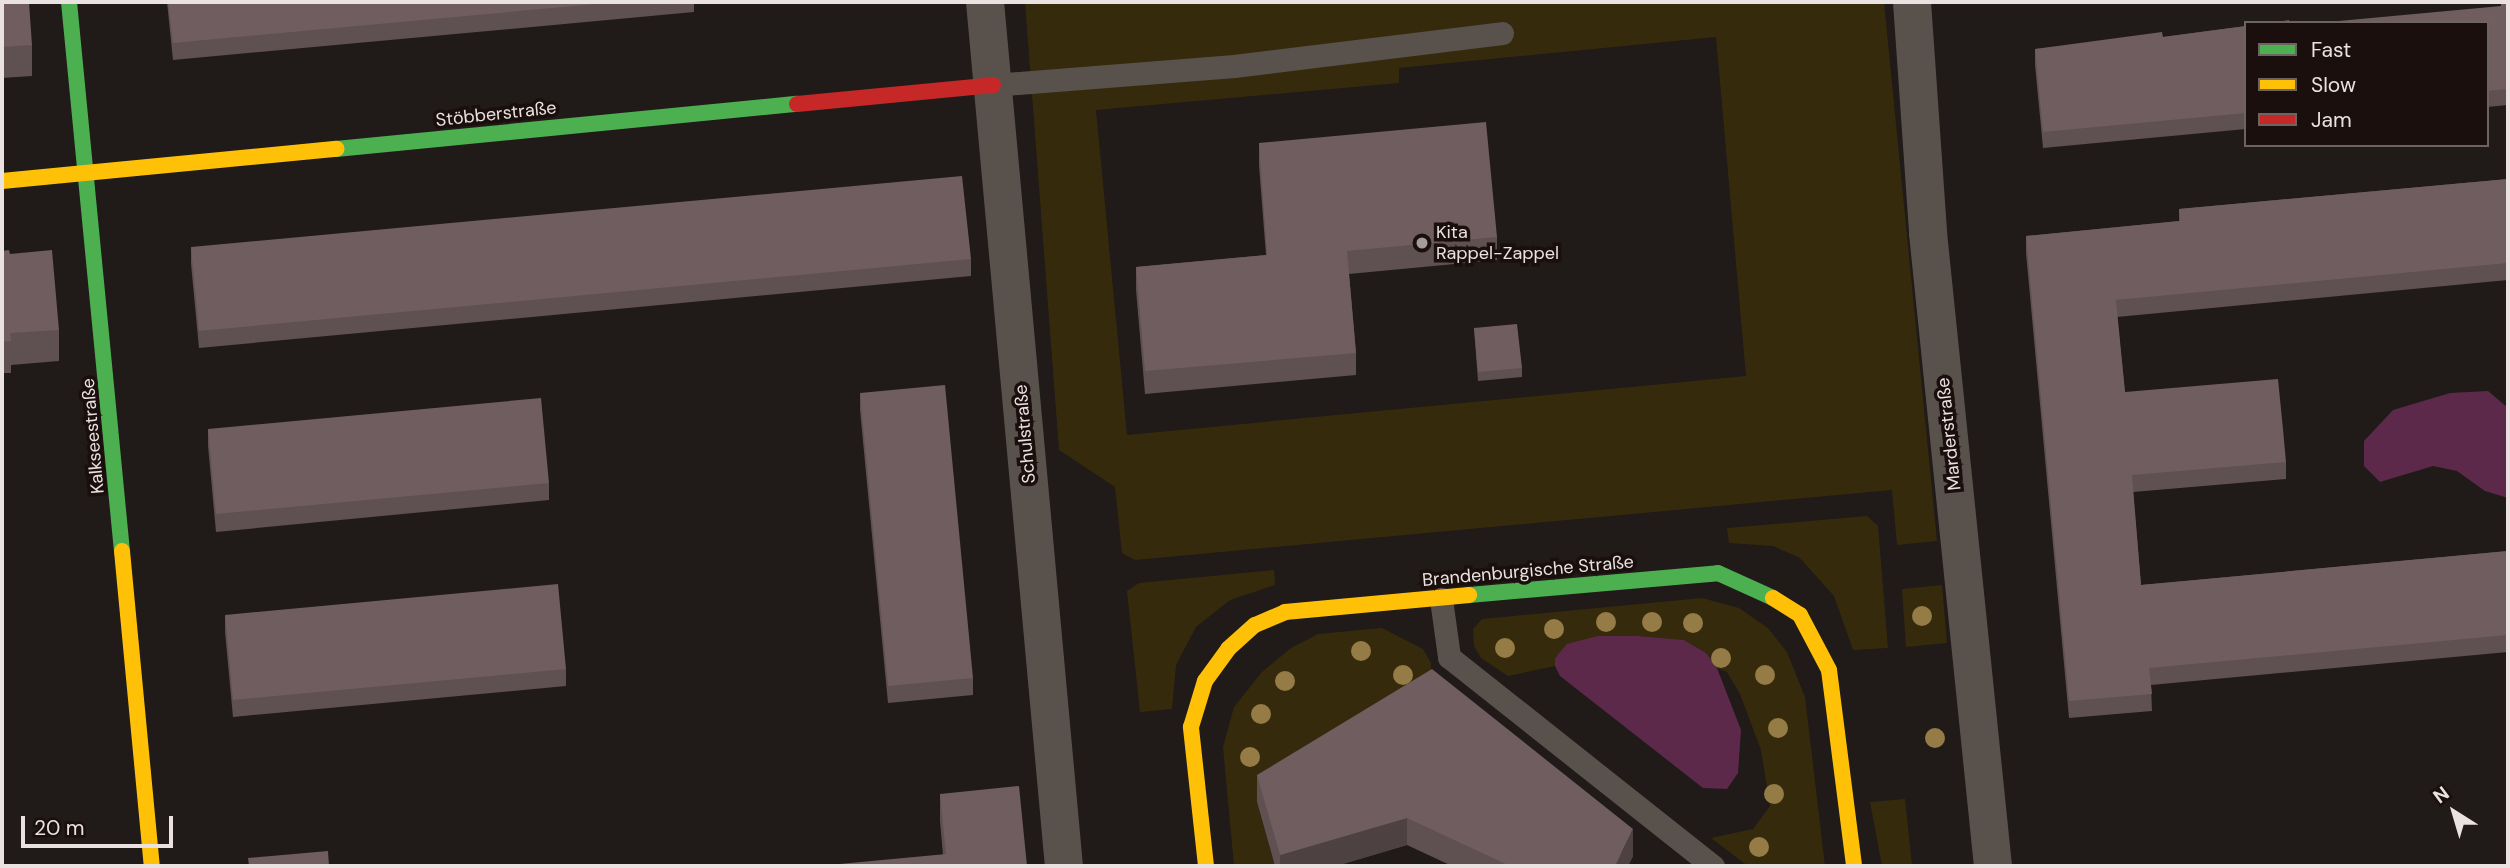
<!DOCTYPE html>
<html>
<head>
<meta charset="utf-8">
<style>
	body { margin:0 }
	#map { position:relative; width:2510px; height:868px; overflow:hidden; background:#201a18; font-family:"DM Sans",sans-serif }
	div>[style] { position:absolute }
	.green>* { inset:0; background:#362a0d }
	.water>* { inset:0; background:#5d294b }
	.lane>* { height:23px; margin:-11.5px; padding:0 11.5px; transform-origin:11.5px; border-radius:11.5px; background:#59514c }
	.street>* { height:38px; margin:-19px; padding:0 19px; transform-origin:19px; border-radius:19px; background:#59514c }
	.fast>* { height:16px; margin:-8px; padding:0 8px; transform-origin:8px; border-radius:8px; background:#4caf50 }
	.slow>* { height:16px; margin:-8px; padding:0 8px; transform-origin:8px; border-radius:8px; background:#ffc107 }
	.jam>* { height:16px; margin:-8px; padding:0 8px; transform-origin:8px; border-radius:8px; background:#c62828 }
	.trees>* { width:20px; height:20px; margin:-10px; border-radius:50%; background:#957b45 }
	.wall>* { inset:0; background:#5f5052 }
	.shaded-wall>* { inset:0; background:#4e4142 }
	.building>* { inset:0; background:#6f5d5f }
	.dots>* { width:19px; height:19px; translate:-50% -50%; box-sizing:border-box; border:4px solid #1a0f0c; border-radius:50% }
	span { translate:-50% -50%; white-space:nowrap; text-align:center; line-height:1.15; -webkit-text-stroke:7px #1a0f0c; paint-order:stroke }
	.street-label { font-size:18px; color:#eae2e0 }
	.poi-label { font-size:18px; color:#eae2e0 }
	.left { translate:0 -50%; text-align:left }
	.frame { position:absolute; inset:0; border:4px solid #eae2e0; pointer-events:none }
	.legend { position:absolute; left:2244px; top:21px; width:245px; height:126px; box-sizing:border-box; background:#1a0f0c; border:2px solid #6d6361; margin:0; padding:9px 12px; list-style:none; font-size:21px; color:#eae2e0 }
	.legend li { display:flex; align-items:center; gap:14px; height:35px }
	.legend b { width:35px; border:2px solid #6d6361 }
	.north { position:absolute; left:2419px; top:777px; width:70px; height:70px; -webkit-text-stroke:5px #1a0f0c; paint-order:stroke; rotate:323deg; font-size:19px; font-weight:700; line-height:28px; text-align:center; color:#eae2e0 }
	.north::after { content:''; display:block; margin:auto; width:24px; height:32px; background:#eae2e0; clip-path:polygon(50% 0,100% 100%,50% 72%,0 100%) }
	.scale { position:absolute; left:21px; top:816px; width:152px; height:32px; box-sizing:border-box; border:4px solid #eae2e0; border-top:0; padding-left:9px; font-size:21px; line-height:24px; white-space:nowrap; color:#eae2e0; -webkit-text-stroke:5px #1a0f0c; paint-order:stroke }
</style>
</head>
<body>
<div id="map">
	<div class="green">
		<div style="clip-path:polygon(evenodd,1025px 2px,1884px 2px,1937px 541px,1897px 545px,1892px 490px,1135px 560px,1122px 553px,1115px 487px,1059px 450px,1025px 2px,1716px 37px,1746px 376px,1127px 435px,1096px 110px,1399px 83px,1399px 68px,1716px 37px)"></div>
		<div style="clip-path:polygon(1867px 516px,1878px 526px,1888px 648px,1853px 650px,1834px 596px,1800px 558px,1773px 546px,1729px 543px,1727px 528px)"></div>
		<div style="clip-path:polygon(1274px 570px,1275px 585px,1230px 600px,1196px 627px,1176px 665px,1172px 709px,1140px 712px,1127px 591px,1139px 583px)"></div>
		<div style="clip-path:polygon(1942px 585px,1947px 643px,1906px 647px,1902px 589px)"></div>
		<div style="clip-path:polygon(1702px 598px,1739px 608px,1768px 628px,1787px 652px,1805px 697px,1825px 866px,1748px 866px,1711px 838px,1753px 829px,1770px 806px,1761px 750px,1740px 694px,1727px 672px,1717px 668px,1706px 653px,1684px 640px,1598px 636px,1555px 657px,1555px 666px,1508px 676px,1481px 658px,1474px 646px,1473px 629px,1482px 619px)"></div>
		<div style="clip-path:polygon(1382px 628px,1423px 649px,1431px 663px,1432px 696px,1257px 802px,1275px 866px,1234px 866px,1223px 747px,1234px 707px,1262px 672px,1291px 648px,1318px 634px)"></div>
		<div style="clip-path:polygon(1905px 799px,1912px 866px,1882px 866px,1870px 802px)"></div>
	</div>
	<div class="water">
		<div style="clip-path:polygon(2488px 391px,2508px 408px,2508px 498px,2485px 491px,2457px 471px,2433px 466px,2380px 482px,2364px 466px,2364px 441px,2393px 410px,2450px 393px)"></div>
		<div style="clip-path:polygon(1636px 636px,1684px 640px,1706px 653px,1717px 668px,1741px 730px,1738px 773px,1727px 789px,1703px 788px,1560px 676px,1555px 666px,1555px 658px,1567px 644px,1598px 636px)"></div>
	</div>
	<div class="lane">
		<div style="left:993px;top:85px;width:242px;rotate:-4.5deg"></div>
		<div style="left:1234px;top:66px;width:270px;rotate:-7deg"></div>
		<div style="left:1441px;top:599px;width:59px;rotate:82.1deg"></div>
		<div style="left:1449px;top:657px;width:337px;rotate:38.4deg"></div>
	</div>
	<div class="street">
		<div style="left:985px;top:2px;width:868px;rotate:84.78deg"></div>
		<div style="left:1912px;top:2px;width:232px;rotate:86deg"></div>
		<div style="left:1928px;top:233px;width:636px;rotate:84.14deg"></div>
	</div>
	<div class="fast">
		<div style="left:69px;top:2px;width:552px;rotate:84.49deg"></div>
		<div style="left:336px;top:149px;width:463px;rotate:-5.6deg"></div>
		<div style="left:1469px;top:595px;width:250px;rotate:-5deg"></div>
		<div style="left:1718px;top:573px;width:60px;rotate:24.4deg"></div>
	</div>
	<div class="slow">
		<div style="left:2px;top:181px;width:336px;rotate:-5.5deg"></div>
		<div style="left:122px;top:551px;width:316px;rotate:84.6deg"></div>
		<div style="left:1773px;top:598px;width:32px;rotate:32deg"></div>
		<div style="left:1800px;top:615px;width:62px;rotate:62.2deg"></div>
		<div style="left:1829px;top:670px;width:198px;rotate:82.7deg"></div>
		<div style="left:1206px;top:866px;width:140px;rotate:-96.2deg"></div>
		<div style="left:1191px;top:727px;width:48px;rotate:-73.1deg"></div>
		<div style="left:1205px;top:681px;width:39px;rotate:-54deg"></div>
		<div style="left:1228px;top:649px;width:36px;rotate:-42deg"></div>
		<div style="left:1255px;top:625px;width:33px;rotate:-23deg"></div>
		<div style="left:1285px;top:612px;width:185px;rotate:-5.3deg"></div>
	</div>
	<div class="jam">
		<div style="left:797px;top:104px;width:197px;rotate:-5.5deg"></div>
	</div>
	<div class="trees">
		<div style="left:1922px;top:616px"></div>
		<div style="left:1606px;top:622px"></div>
		<div style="left:1652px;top:622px"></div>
		<div style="left:1693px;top:623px"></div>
		<div style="left:1554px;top:629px"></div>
		<div style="left:1505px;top:648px"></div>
		<div style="left:1361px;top:651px"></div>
		<div style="left:1721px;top:658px"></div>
		<div style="left:1403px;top:675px"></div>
		<div style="left:1765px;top:675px"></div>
		<div style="left:1285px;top:681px"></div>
		<div style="left:1261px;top:714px"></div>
		<div style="left:1778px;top:728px"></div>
		<div style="left:1935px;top:738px"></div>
		<div style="left:1250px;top:757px"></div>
		<div style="left:1774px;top:794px"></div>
		<div style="left:1759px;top:847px"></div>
	</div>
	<div class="wall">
		<div style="clip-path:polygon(2px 2px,32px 45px,32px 76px,2px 78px,2px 84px)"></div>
		<div style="clip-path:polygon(167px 2px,694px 2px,694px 12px,173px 60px)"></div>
		<div style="clip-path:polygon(2508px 2px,2508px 105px,2487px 107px,2487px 23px,2501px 6px)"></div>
		<div style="clip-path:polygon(2246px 26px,2246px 129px,2043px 148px,2035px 65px,2035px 49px,2163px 37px)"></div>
		<div style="clip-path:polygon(1259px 143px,1497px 237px,1497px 260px,1349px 274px,1356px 353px,1356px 375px,1145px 394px,1136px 290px,1136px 267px,1266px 255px,1259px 166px)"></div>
		<div style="clip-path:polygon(2508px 179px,2508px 280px,2117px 317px,2125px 392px,2286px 462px,2286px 479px,2133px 492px,2141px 585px,2508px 551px,2508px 652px,2151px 685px,2152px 711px,2069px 718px,2026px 253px,2026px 236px,2179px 221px,2179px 209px)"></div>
		<div style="clip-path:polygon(191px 247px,971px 259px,971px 276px,199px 348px,191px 264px)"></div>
		<div style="clip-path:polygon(2px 251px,10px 254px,59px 330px,59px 361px,11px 365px,11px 373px,2px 373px)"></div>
		<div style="clip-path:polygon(1474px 328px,1522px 368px,1522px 377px,1478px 381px)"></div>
		<div style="clip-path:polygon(860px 393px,973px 678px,973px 695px,888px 703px,860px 410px)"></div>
		<div style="clip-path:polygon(208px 429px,549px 483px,549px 500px,216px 532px,208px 446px)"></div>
		<div style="clip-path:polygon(225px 615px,566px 669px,566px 686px,233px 717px,225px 632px)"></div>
		<div style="clip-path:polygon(1257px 775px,1633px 856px,1628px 866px,1452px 866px,1407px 845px,1336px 866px,1275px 866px,1257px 802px)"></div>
		<div style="clip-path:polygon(940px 794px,1027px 866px,943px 855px,940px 821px)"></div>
	</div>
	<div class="shaded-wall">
		<div style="clip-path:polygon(1407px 818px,1407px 845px,1336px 866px,1280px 866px,1280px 855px)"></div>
		<div style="clip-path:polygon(1633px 829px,1633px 856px,1628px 866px,1615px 866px)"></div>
	</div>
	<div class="building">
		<div style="clip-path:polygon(2px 2px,29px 2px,32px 45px,2px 47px,2px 52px)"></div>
		<div style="clip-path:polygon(168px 2px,617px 2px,173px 43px)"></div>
		<div style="clip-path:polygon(2501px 2px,2508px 2px,2508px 89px,2487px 91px,2487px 23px,2317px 23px,2501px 6px)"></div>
		<div style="clip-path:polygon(2289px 20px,2290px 23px,2270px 23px)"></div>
		<div style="clip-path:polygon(2246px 26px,2246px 113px,2043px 132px,2035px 49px,2162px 32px,2163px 37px)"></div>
		<div style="clip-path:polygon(1486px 122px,1497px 237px,1347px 251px,1356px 353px,1145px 371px,1136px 267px,1267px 255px,1259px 143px)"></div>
		<div style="clip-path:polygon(962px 176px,971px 259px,199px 331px,191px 247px)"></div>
		<div style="clip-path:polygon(2508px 179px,2508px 263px,2116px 300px,2125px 392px,2278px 379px,2283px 429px,2286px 462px,2132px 475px,2141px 585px,2508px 551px,2508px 635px,2149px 668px,2152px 694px,2069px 701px,2026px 236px,2180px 221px,2179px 209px)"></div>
		<div style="clip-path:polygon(9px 250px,10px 254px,52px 250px,59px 330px,10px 333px,11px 341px,2px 342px,2px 251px)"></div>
		<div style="clip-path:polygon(1517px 324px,1522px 368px,1478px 372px,1474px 328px)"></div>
		<div style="clip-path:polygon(945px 385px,973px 678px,888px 686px,860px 393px)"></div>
		<div style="clip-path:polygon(541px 398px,549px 483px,216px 514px,208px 429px)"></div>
		<div style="clip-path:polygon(558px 584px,566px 669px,233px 700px,225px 615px)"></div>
		<div style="clip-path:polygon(1432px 669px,1633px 829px,1615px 866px,1510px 866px,1407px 818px,1280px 855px,1257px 775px)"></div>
		<div style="clip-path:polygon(1019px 786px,1027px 866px,818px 866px,946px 854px,940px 794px)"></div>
		<div style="clip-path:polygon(328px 851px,329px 866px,249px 866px,248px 858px)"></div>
	</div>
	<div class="dots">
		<div style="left:1422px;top:243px;background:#a39c9a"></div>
	</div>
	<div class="street-label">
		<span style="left:496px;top:114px;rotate:-6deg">Stöbberstraße</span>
		<span style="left:1025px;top:434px;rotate:-95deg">Schulstraße</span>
		<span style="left:1949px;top:434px;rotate:-96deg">Marderstraße</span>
		<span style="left:93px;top:436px;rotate:-95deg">Kalkseestraße</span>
		<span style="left:1528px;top:571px;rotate:-5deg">Brandenburgische Straße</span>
	</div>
	<div class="poi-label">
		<span class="left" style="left:1436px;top:243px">Kita<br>Rappel-Zappel</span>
	</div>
	<div class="frame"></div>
	<ul class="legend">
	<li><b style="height:9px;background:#4caf50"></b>Fast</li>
	<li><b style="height:9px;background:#ffc107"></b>Slow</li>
	<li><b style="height:9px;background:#c62828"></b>Jam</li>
	</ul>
	<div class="north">N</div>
	<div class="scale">20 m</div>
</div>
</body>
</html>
